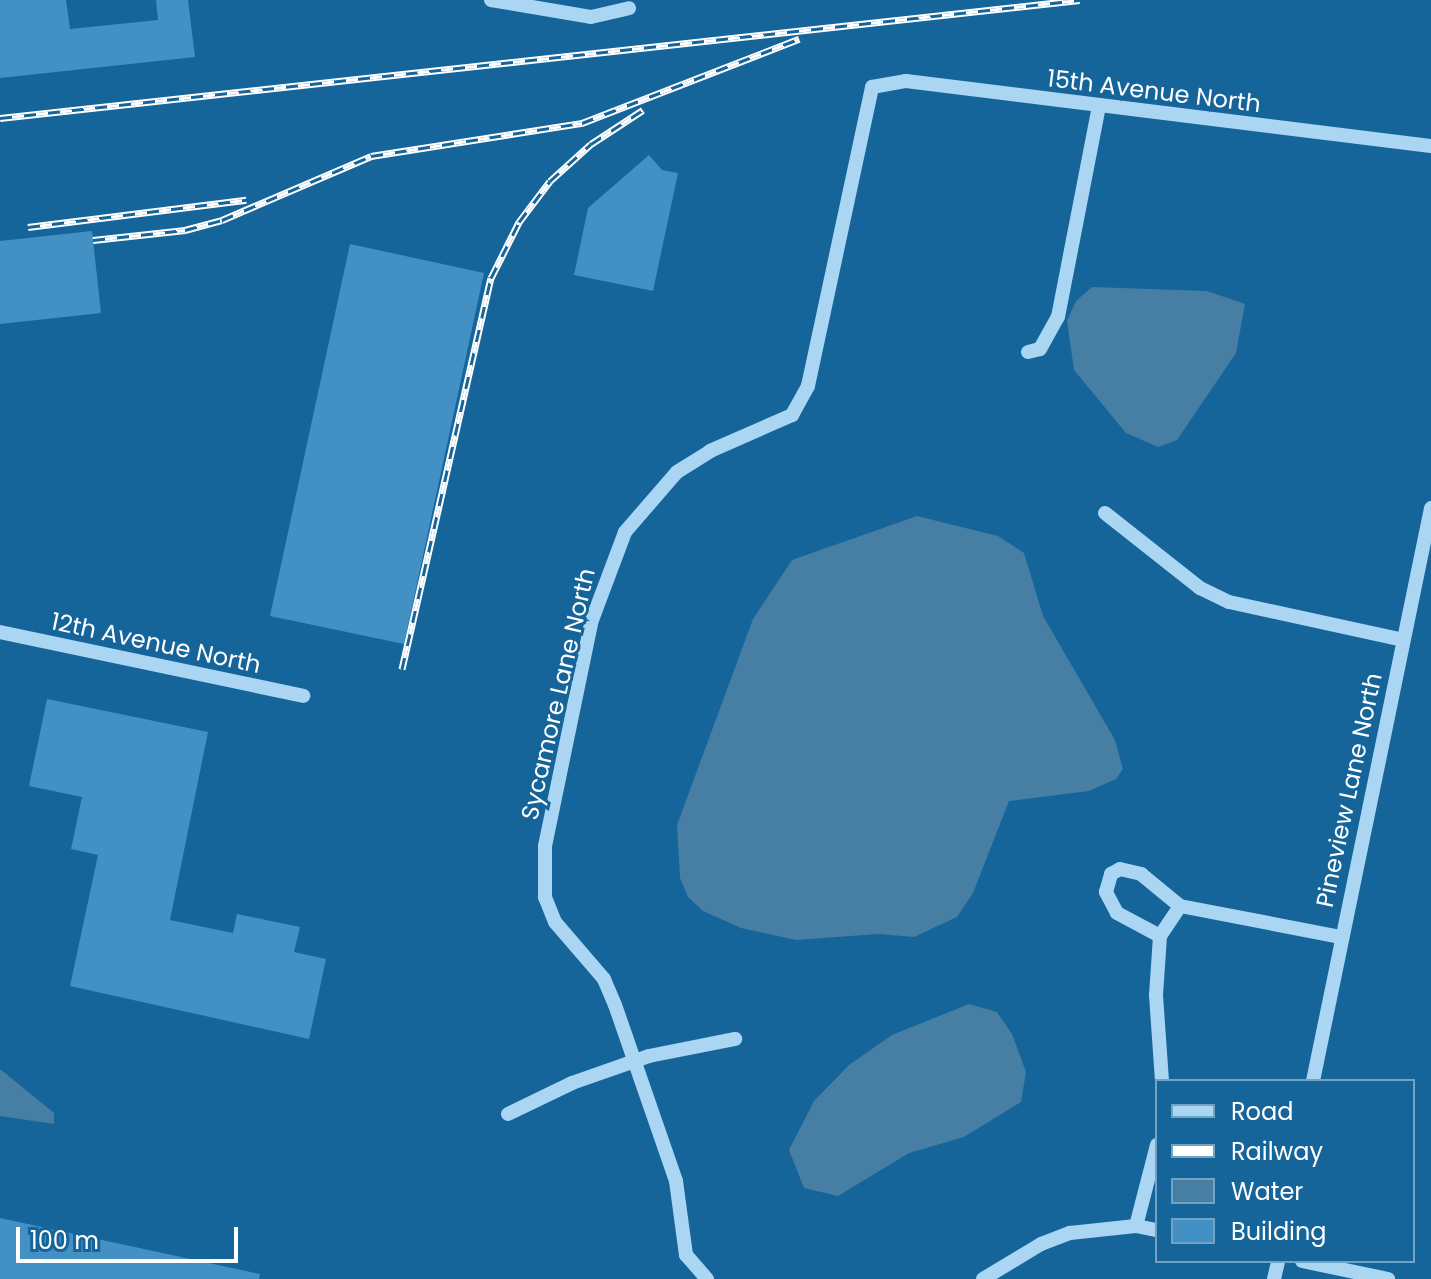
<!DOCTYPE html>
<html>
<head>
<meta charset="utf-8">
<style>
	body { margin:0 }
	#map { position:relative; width:1431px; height:1279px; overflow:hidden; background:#15659b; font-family:Poppins,sans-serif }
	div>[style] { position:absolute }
	.water>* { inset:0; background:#467ea4 }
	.building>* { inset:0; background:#4290c4 }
	.minor>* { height:14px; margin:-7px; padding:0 7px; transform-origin:7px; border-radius:7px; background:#aad6f3 }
	.rail>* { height:7px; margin-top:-3.5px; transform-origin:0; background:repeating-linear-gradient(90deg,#15659b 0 12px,#fff 0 24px); box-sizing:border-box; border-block:2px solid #fff }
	span { translate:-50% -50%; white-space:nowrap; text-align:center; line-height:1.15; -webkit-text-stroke:6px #15659b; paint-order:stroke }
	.street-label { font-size:24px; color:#fff }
	.legend { position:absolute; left:1155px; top:1079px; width:260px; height:184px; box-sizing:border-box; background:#15659b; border:2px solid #73a3c3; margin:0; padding:10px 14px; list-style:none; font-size:24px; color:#fff }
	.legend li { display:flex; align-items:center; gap:16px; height:40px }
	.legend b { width:40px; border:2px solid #73a3c3 }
	.scale { position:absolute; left:16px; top:1227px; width:222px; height:36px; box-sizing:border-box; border:4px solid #fff; border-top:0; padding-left:10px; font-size:24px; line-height:28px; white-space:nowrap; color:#fff; -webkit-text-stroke:6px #15659b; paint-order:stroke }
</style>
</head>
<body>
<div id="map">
	<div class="water">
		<div style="clip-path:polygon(1092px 287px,1207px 291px,1245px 304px,1236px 353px,1177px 440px,1158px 447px,1126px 433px,1074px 370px,1067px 321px,1076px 301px)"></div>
		<div style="clip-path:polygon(917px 516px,998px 536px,1024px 553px,1043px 616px,1115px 740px,1123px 769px,1116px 779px,1089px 791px,1009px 801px,973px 893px,957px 917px,914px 937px,878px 934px,796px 940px,741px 928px,703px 911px,688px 897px,680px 878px,677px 825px,753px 619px,792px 560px)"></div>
		<div style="clip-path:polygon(969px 1004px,997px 1012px,1012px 1034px,1026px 1072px,1021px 1102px,964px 1137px,909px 1153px,838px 1196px,804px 1188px,789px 1150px,814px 1101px,849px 1065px,892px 1035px)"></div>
		<div style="clip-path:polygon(0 1069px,54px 1113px,54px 1124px,0 1116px)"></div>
	</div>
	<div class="building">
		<div style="clip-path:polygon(0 0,66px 0,70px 29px,158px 20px,156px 0,188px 0,195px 57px,0 78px)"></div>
		<div style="clip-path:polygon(649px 155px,662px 170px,678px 173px,653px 291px,574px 275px,588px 208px)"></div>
		<div style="clip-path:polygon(92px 231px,101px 313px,0 324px,0 241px)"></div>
		<div style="clip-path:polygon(350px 244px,484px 273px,404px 644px,270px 616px)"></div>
		<div style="clip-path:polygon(47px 699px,208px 732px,170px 920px,233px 933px,237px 914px,300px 927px,294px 952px,326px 959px,309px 1039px,70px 986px,98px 855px,71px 849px,82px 797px,29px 786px)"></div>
		<div style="clip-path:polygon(0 1218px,260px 1274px,259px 1279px,0 1279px)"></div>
	</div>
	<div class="minor">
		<div style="left:491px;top:0;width:101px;rotate:9.6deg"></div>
		<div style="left:591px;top:17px;width:39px;rotate:-13deg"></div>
		<div style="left:1028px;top:352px;width:12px;rotate:-14deg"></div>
		<div style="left:1040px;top:349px;width:37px;rotate:-61deg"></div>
		<div style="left:1058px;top:317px;width:214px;rotate:-79deg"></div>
		<div style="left:1105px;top:513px;width:121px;rotate:38.3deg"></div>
		<div style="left:1200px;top:588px;width:32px;rotate:26deg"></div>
		<div style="left:1229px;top:602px;width:178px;rotate:12.3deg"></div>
		<div style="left:0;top:632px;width:310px;rotate:11.9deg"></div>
		<div style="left:1160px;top:936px;width:49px;rotate:-151.9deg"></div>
		<div style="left:1117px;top:913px;width:24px;rotate:-118deg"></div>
		<div style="left:1106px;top:892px;width:19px;rotate:-74deg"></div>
		<div style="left:1111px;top:874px;width:10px;rotate:-29deg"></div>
		<div style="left:1120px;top:869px;width:22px;rotate:13deg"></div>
		<div style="left:1141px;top:874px;width:50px;rotate:39.4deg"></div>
		<div style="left:1180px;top:906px;width:164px;rotate:10.9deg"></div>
		<div style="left:1162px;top:1081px;width:86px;rotate:-94deg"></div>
		<div style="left:1156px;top:995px;width:59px;rotate:-86.1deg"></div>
		<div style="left:1160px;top:936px;width:36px;rotate:-56deg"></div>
		<div style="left:1313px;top:1081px;width:585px;rotate:-78.36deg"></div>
		<div style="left:508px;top:1114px;width:71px;rotate:-25.8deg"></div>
		<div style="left:572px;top:1083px;width:82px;rotate:-19.3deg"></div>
		<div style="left:649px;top:1056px;width:88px;rotate:-11.2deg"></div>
		<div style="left:1136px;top:1226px;width:84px;rotate:-75.5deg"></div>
		<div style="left:1302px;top:1261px;width:88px;rotate:11.8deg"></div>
		<div style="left:707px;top:1279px;width:32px;rotate:-131deg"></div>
		<div style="left:686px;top:1255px;width:75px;rotate:-97.7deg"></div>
		<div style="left:676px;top:1181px;width:186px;rotate:-109.1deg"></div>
		<div style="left:615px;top:1005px;width:28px;rotate:-113deg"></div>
		<div style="left:604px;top:979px;width:75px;rotate:-130.7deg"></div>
		<div style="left:555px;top:922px;width:27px;rotate:-112deg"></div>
		<div style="left:545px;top:897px;width:51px;rotate:-90deg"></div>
		<div style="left:545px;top:846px;width:231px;rotate:-78.3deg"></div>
		<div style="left:592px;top:620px;width:94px;rotate:-69.4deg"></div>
		<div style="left:625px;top:532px;width:79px;rotate:-49.1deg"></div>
		<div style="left:677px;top:472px;width:39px;rotate:-32deg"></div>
		<div style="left:710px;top:451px;width:90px;rotate:-23.7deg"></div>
		<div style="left:792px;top:415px;width:33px;rotate:-61deg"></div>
		<div style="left:808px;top:386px;width:306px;rotate:-77.9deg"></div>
		<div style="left:872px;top:87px;width:35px;rotate:-10deg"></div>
		<div style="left:906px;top:81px;width:529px;rotate:7.06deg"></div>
		<div style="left:983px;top:1279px;width:68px;rotate:-31.1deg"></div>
		<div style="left:1041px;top:1244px;width:31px;rotate:-21deg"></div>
		<div style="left:1070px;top:1233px;width:66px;rotate:-6.1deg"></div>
		<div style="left:1136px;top:1226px;width:21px;rotate:11deg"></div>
		<div style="left:1274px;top:1279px;width:18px;rotate:-77deg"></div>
	</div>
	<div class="rail">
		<div style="left:0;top:118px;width:1086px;rotate:-6.24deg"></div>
		<div style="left:28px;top:227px;width:220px;rotate:-7.1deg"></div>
		<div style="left:93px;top:240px;width:93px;rotate:-6.2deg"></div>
		<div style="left:185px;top:230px;width:38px;rotate:-15deg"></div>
		<div style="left:222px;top:220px;width:162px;rotate:-23.2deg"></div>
		<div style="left:371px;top:156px;width:214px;rotate:-8.9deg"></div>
		<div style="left:582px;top:123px;width:233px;rotate:-21.2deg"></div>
		<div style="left:402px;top:669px;width:401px;rotate:-77.2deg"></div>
		<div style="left:491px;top:278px;width:63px;rotate:-63.4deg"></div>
		<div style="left:519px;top:222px;width:51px;rotate:-52.9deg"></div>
		<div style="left:550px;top:181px;width:55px;rotate:-42.1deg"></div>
		<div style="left:591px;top:144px;width:62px;rotate:-33.2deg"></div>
	</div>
	<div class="street-label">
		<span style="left:1154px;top:91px;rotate:7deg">15th Avenue North</span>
		<span style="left:156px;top:643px;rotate:12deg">12th Avenue North</span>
		<span style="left:558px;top:694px;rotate:-77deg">Sycamore Lane North</span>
		<span style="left:1349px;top:790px;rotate:-78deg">Pineview Lane North</span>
	</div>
	<ul class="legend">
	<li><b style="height:10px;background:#aad6f3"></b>Road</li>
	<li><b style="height:10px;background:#fff"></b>Railway</li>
	<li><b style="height:22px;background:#467ea4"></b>Water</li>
	<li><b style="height:22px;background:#4290c4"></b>Building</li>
	</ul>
	<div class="scale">100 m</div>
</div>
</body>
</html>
